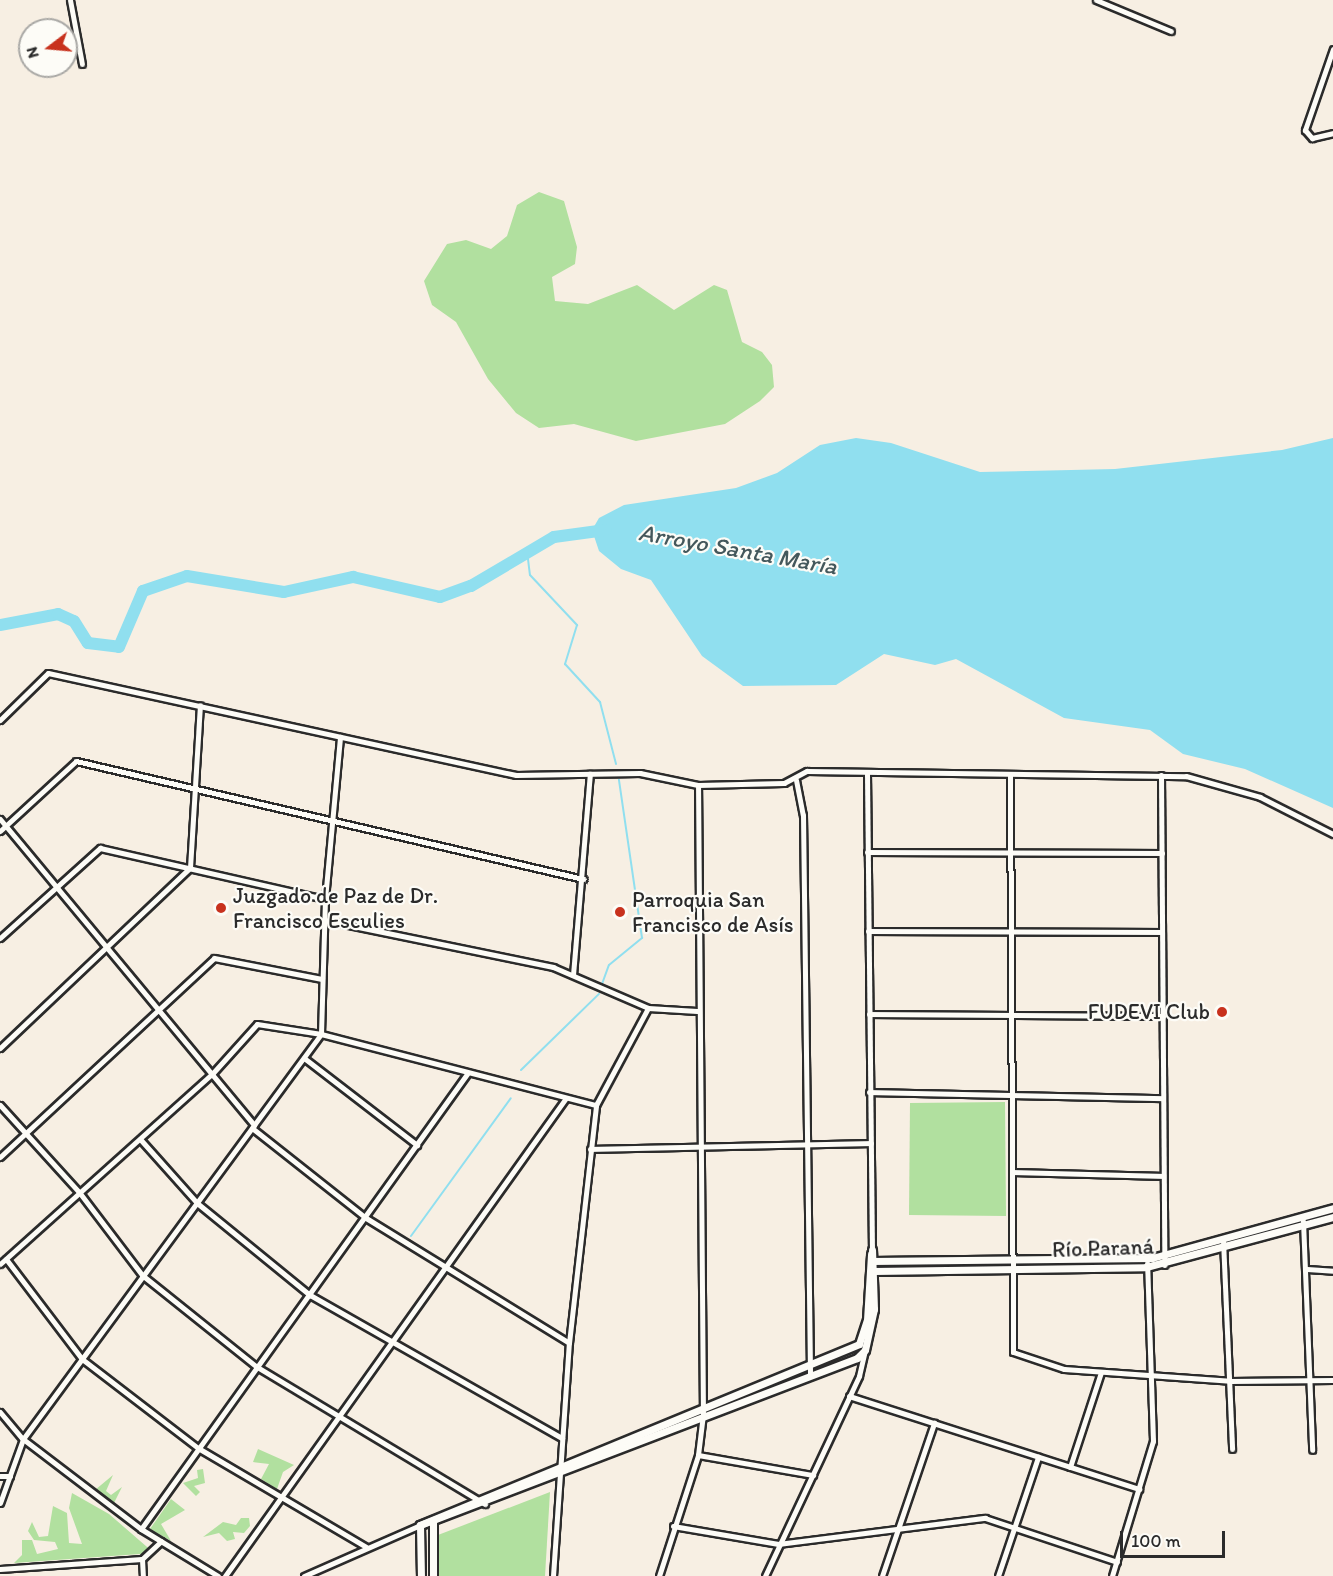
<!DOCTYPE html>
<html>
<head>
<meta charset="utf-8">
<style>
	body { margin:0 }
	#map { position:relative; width:1333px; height:1576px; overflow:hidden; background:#f7efe3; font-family:Itim,sans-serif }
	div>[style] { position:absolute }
	.green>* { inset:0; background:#b1e09f }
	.water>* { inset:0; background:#90dfef }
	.stream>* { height:2px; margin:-1px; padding:0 1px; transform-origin:1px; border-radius:1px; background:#90dfef }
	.river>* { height:12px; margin:-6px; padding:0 6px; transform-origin:6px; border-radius:6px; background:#90dfef }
	.roads { filter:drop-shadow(2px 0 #2b2b2b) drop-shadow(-2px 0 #2b2b2b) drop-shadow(0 2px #2b2b2b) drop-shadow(0 -2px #2b2b2b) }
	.minor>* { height:5px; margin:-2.5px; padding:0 2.5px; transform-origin:2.5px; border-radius:2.5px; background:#fdfcf7 }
	.tertiary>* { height:7px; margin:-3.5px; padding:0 3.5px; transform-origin:3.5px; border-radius:3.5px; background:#fdfcf7 }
	.dots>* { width:16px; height:16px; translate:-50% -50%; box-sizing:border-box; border:3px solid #fdfcf7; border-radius:50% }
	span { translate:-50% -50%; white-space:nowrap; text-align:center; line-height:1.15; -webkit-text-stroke:4.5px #fdfcf7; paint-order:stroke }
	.poi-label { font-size:22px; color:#2b2b2b }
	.left { translate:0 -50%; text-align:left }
	.right { translate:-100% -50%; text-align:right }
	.street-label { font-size:22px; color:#2b2b2b }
	.water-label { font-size:24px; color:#44585c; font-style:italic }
	.north { position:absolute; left:18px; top:18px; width:60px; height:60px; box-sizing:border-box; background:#fdfcf7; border:2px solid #a9a8a5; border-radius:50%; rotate:254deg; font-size:16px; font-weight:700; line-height:24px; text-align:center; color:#2b2b2b }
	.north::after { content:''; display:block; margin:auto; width:21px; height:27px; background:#c8321e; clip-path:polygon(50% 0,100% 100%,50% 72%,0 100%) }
	.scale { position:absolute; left:1120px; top:1531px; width:105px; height:27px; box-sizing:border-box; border:3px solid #2b2b2b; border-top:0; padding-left:8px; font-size:18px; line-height:21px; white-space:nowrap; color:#2b2b2b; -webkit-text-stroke:4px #fdfcf7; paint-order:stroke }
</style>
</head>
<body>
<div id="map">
	<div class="green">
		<div style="clip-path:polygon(539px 192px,564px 201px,577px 247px,575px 264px,552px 277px,555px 301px,588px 304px,637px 285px,674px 310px,714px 285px,727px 290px,742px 342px,762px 352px,772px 365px,774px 387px,760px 401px,725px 424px,636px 441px,574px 424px,539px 428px,516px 413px,488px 379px,456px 322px,432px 305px,424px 281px,447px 244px,466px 240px,491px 249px,507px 236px,517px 205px)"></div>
		<div style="clip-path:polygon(1005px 1102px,1006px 1216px,909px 1215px,910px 1103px)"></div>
		<div style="clip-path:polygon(258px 1449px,294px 1465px,283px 1472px,277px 1489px,261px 1479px,269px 1464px,253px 1462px)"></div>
		<div style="clip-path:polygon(203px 1469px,205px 1483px,194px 1486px,200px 1492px,196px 1496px,183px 1483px,198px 1478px,197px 1470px)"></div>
		<div style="clip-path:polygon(113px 1475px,106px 1491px,111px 1495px,122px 1487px,113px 1505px,95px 1490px)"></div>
		<div style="clip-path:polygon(550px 1492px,545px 1576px,438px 1576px,438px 1535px)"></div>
		<div style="clip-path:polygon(72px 1493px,109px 1514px,154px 1553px,14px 1563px,22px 1555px,22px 1540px,32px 1540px,37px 1554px,58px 1549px,55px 1542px,34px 1540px,28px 1531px,32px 1522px,39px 1537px,48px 1536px,53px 1506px,67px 1513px,69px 1543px,82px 1544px,69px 1508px)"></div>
		<div style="clip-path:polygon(171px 1499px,185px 1510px,161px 1524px,171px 1541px,150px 1529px)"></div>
		<div style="clip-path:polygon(241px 1518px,249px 1518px,250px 1526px,244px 1533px,233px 1532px,235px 1539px,227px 1541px,219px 1533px,203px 1537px,223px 1522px,236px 1525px)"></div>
	</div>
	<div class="water">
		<div style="clip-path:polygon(856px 438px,891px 443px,980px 472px,1115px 469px,1282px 450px,1333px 438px,1333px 808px,1245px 769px,1183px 754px,1150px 730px,1064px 718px,956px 659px,935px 665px,884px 654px,836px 685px,743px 686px,702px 656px,651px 580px,621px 569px,599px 551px,592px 530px,599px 518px,624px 505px,736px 488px,777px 473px,820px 445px)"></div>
	</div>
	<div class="stream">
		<div style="left:527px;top:551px;width:24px;rotate:83deg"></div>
		<div style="left:530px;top:575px;width:69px;rotate:46.8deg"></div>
		<div style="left:577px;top:625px;width:41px;rotate:107.1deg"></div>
		<div style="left:565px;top:664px;width:52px;rotate:47.4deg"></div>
		<div style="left:600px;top:702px;width:64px;rotate:75.5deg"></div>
		<div style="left:602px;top:984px;width:20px;rotate:-70deg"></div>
		<div style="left:609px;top:965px;width:43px;rotate:-39.3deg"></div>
		<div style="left:642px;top:938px;width:160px;rotate:-98.3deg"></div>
		<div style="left:521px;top:1070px;width:109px;rotate:-44.3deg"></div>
		<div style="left:411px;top:1236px;width:170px;rotate:-54.1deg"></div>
	</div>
	<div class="river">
		<div style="left:0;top:625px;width:59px;rotate:-10.7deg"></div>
		<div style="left:58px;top:614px;width:17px;rotate:24deg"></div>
		<div style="left:74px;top:621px;width:26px;rotate:58deg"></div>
		<div style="left:88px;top:643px;width:31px;rotate:7deg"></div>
		<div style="left:119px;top:647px;width:61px;rotate:-66.8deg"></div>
		<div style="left:143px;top:591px;width:46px;rotate:-18.8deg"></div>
		<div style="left:187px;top:576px;width:98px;rotate:9.4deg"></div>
		<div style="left:284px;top:592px;width:71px;rotate:-12.3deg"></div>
		<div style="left:353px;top:577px;width:89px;rotate:12.9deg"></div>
		<div style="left:440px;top:597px;width:33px;rotate:-20deg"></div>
		<div style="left:471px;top:586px;width:96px;rotate:-30.6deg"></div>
		<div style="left:554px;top:537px;width:52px;rotate:-7.7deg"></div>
	</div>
	<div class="roads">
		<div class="minor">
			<div style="left:70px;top:0;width:65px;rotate:79.4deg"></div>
			<div style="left:1096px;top:0;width:81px;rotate:22.5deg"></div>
			<div style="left:1333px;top:49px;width:86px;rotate:109.1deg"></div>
			<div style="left:1305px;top:130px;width:11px;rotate:49deg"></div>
			<div style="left:1312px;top:138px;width:22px;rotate:-13deg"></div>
			<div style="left:0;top:720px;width:67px;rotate:-44.4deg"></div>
			<div style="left:48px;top:673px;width:479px;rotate:12.3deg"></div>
			<div style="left:516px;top:775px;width:124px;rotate:-0.9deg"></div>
			<div style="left:640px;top:773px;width:59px;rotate:11.7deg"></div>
			<div style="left:698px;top:785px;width:86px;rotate:-1.3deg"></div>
			<div style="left:784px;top:783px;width:26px;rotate:-28deg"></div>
			<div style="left:807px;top:771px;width:379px;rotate:0.8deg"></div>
			<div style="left:1186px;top:776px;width:77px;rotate:15.8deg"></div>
			<div style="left:1260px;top:797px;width:82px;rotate:26.9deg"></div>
			<div style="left:867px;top:774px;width:476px;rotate:89.4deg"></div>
			<div style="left:1010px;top:774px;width:578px;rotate:89.7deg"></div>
			<div style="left:1013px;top:1352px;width:54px;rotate:18.4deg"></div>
			<div style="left:1064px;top:1369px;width:166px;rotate:4.1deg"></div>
			<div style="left:1230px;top:1381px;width:103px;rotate:-0.6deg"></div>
			<div style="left:1161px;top:775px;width:490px;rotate:89.6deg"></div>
			<div style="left:796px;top:780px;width:36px;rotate:79deg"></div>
			<div style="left:803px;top:815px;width:560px;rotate:89.28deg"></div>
			<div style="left:0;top:819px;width:398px;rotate:50.3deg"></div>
			<div style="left:0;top:831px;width:103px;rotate:-42.6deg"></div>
			<div style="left:76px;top:761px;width:521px;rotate:13.1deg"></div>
			<div style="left:867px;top:852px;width:295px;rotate:0.2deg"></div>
			<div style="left:324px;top:920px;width:234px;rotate:11.6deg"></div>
			<div style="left:553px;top:967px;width:103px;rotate:23.3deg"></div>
			<div style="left:648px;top:1008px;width:49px;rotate:3.5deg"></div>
			<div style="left:868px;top:931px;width:294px;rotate:0.2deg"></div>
			<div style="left:0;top:938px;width:135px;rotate:-42deg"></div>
			<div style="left:100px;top:848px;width:231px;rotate:12.8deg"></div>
			<div style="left:573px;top:975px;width:202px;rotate:-85.2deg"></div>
			<div style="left:869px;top:1014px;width:294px;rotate:0.4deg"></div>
			<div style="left:0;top:1048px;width:262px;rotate:-43.5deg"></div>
			<div style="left:190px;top:868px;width:163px;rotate:-86.5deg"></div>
			<div style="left:304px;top:1058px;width:143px;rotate:37.6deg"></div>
			<div style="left:869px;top:1092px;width:294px;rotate:1.2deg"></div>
			<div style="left:0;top:1105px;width:118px;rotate:47.8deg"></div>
			<div style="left:79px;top:1192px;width:104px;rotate:52.8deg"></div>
			<div style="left:142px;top:1275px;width:147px;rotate:38.7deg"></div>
			<div style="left:257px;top:1367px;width:266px;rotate:31deg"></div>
			<div style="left:252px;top:1128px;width:145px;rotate:38.3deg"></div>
			<div style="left:366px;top:1218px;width:238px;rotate:31.6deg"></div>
			<div style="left:140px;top:1139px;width:86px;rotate:48.3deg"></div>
			<div style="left:197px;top:1203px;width:146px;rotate:39.2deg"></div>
			<div style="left:310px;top:1295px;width:290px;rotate:29.6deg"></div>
			<div style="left:590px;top:1149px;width:281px;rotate:-1.2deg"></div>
			<div style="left:0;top:1157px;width:292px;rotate:-42.9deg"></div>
			<div style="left:214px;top:958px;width:110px;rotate:11deg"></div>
			<div style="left:1014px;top:1172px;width:149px;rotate:1.5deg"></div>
			<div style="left:1303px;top:1221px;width:229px;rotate:87.7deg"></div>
			<div style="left:1223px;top:1240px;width:209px;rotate:87.5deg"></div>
			<div style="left:6px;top:1259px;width:126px;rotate:52.8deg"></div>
			<div style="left:82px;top:1359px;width:146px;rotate:37.5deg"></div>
			<div style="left:198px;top:1448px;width:195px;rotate:30.5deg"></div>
			<div style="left:0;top:1264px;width:285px;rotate:-41.9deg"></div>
			<div style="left:212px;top:1074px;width:67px;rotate:-48deg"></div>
			<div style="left:257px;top:1024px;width:65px;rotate:8.9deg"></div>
			<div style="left:321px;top:1034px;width:284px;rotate:14.5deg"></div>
			<div style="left:1307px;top:1269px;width:26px;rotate:4deg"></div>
			<div style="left:849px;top:1396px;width:305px;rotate:17.8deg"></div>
			<div style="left:0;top:1412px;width:35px;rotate:50deg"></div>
			<div style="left:23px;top:1439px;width:148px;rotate:37.3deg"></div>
			<div style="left:141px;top:1529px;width:90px;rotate:31.4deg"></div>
			<div style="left:698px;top:1455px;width:117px;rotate:9.9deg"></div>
			<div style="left:1070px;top:1467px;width:100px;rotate:-71.9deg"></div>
			<div style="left:0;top:1476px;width:10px"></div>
			<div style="left:0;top:1503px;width:68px;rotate:-70.2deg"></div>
			<div style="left:23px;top:1439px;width:503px;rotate:-53.65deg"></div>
			<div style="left:321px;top:1034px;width:135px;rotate:-88.3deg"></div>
			<div style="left:325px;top:899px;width:163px;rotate:-84.7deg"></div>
			<div style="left:673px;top:1526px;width:107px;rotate:9.7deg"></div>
			<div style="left:778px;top:1544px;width:209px;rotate:-7.2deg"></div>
			<div style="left:985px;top:1518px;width:139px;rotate:18.4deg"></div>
			<div style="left:141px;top:1529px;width:560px;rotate:-54.38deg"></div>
			<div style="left:142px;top:1559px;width:17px;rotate:87deg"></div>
			<div style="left:0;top:1569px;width:142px;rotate:-4deg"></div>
			<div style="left:142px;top:1559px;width:26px;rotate:-43deg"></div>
			<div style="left:225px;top:1576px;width:587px;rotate:-54.5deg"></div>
			<div style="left:304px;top:1576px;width:127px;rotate:-23.7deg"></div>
			<div style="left:553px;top:1576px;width:234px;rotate:-86.1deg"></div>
			<div style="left:569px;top:1343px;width:240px;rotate:-83.5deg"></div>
			<div style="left:596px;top:1105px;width:110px;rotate:-61.8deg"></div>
			<div style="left:659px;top:1576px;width:127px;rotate:-72.1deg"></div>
			<div style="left:698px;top:1455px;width:38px;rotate:-83deg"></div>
			<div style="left:703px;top:1417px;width:632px;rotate:-90.45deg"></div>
			<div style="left:765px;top:1576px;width:221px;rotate:-64.8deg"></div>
			<div style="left:859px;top:1376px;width:27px;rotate:-77deg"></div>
			<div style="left:882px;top:1576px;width:162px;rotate:-71.2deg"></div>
			<div style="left:998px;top:1576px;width:126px;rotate:-71.4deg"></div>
			<div style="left:1112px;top:1576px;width:141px;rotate:-73.1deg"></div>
			<div style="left:1153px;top:1441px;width:178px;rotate:-91.9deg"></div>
		</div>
		<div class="tertiary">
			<div style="left:871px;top:1261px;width:281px;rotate:-0.6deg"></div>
			<div style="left:1152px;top:1258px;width:188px;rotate:-15.4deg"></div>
			<div style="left:874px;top:1271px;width:272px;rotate:-0.8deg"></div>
			<div style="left:1146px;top:1267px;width:194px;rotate:-15deg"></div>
			<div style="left:420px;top:1525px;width:468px;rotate:-20.9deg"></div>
			<div style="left:857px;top:1358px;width:11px;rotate:-45deg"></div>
			<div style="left:865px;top:1350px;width:42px;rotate:-77.6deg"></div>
			<div style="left:874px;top:1309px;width:59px;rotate:-91.9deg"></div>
			<div style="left:420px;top:1525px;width:475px;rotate:-22.4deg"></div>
			<div style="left:859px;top:1344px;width:25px;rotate:-72deg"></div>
			<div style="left:867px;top:1320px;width:66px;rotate:-86.5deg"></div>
			<div style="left:420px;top:1525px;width:51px;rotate:88.9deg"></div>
			<div style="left:433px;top:1576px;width:54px;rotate:-90deg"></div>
		</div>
	</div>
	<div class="dots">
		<div style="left:221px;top:908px;background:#c8321e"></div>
		<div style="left:620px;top:912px;background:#c8321e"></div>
		<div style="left:1222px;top:1012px;background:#c8321e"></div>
	</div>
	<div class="poi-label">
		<span class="left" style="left:233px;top:908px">Juzgado de Paz de Dr.<br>Francisco Esculies</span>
		<span class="left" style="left:632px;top:912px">Parroquia San<br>Francisco de Asís</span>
		<span class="right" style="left:1210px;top:1012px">FUDEVI Club</span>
	</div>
	<div class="street-label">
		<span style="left:1103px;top:1248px;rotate:-2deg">Río Paraná</span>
	</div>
	<div class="water-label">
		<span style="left:738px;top:549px;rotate:10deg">Arroyo Santa María</span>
	</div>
	<div class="north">N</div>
	<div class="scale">100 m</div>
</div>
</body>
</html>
